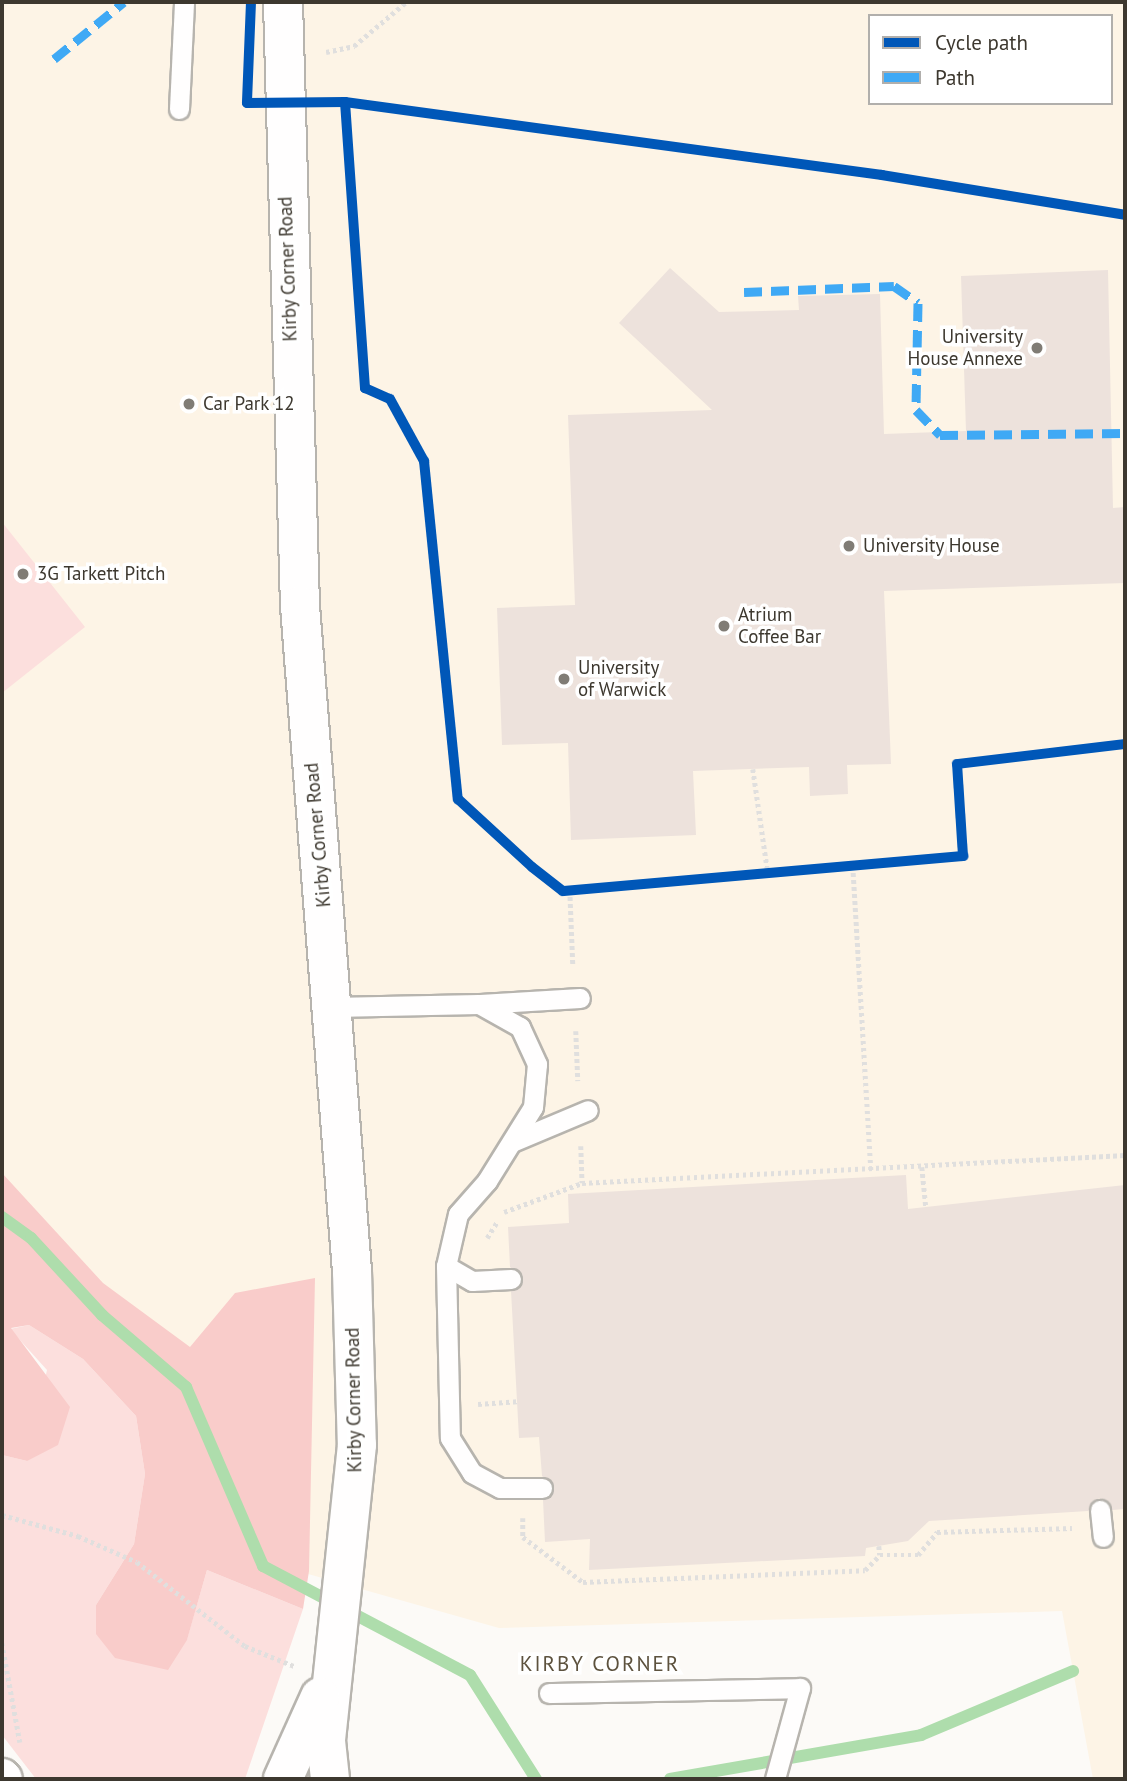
<!DOCTYPE html>
<html>
<head>
<meta charset="utf-8">
<style>
	body { margin:0 }
	#map { position:relative; width:1127px; height:1781px; overflow:hidden; background:#fcfaf7; font-family:"PT Sans",sans-serif }
	div>[style] { position:absolute }
	.built>* { inset:0; background:#fdf4e6 }
	.green>* { inset:0; background:#fcdfdd }
	.forest>* { inset:0; background:#f9ccca }
	.stream>* { height:12px; margin:-6px; padding:0 6px; transform-origin:6px; border-radius:6px; background:#aeddac }
	.building>* { inset:0; background:#ede2dc }
	.path>* { height:4.5px; margin-top:-2.25px; transform-origin:0; background:repeating-linear-gradient(90deg,#e0dfde 0 3.5px,transparent 0 7px) }
	.roads { filter:drop-shadow(2px 0 #b7b4ae) drop-shadow(-2px 0 #b7b4ae) drop-shadow(0 2px #b7b4ae) drop-shadow(0 -2px #b7b4ae) }
	.lane>* { height:19px; margin:-9.5px; padding:0 9.5px; transform-origin:9.5px; border-radius:9.5px; background:#fffefe }
	.secondary>* { height:38px; margin:-19px; padding:0 19px; transform-origin:19px; border-radius:19px; background:#fffefe }
	.quiet>* { height:9px; margin-top:-4.5px; transform-origin:0; background:repeating-linear-gradient(90deg,#3fa9f5 0 18px,transparent 0 27px) }
	.cycleway>* { height:10px; margin:-5px; padding:0 5px; transform-origin:5px; border-radius:5px; background:#0057b8 }
	.dots>* { width:19px; height:19px; translate:-50% -50%; box-sizing:border-box; border:4px solid #fff; border-radius:50% }
	span { translate:-50% -50%; white-space:nowrap; text-align:center; line-height:1.15; -webkit-text-stroke:7px #fff; paint-order:stroke }
	.street-label { font-size:19px; color:#3d382f }
	.poi-label { font-size:19px; color:#3d382f }
	.right { translate:-100% -50%; text-align:right }
	.left { translate:0 -50%; text-align:left }
	.neighbourhood-label { font-size:21px; color:#5d523e; letter-spacing:2px }
	.frame { position:absolute; inset:0; border:4px solid #3d382f; pointer-events:none }
	.legend { position:absolute; left:868px; top:14px; width:245px; height:91px; box-sizing:border-box; background:#fff; border:2px solid #b1afac; margin:0; padding:9px 12px; list-style:none; font-size:21px; color:#3d382f }
	.legend li { display:flex; align-items:center; gap:14px; height:35px }
	.legend b { width:35px; border:2px solid #b1afac }
</style>
</head>
<body>
<div id="map">
	<div class="built">
		<div style="clip-path:polygon(evenodd,2px 2px,1125px 2px,1125px 1779px,1093px 1779px,1062px 1611px,499px 1628px,294px 1570px,2px 1194px,2px 2px,870px 16px,1111px 16px,1111px 103px,870px 103px,870px 16px)"></div>
	</div>
	<div class="green">
		<div style="clip-path:polygon(2px 522px,85px 627px,2px 693px)"></div>
		<div style="clip-path:polygon(29px 1325px,83px 1359px,136px 1416px,145px 1474px,134px 1544px,96px 1605px,187px 1639px,207px 1570px,303px 1609px,245px 1779px,36px 1779px,2px 1735px,2px 1455px,27px 1461px,47px 1370px,10px 1329px)"></div>
	</div>
	<div class="forest">
		<div style="clip-path:polygon(2px 1173px,103px 1283px,190px 1347px,235px 1293px,315px 1278px,309px 1571px,303px 1609px,207px 1570px,187px 1640px,168px 1670px,115px 1658px,96px 1634px,96px 1605px,134px 1544px,145px 1474px,136px 1416px,83px 1359px,29px 1325px,11px 1328px,70px 1407px,58px 1445px,27px 1461px,2px 1455px)"></div>
	</div>
	<div class="stream">
		<div style="left:2px;top:1217px;width:36px;rotate:36deg"></div>
		<div style="left:31px;top:1238px;width:105px;rotate:47.3deg"></div>
		<div style="left:102px;top:1315px;width:111px;rotate:40.6deg"></div>
		<div style="left:186px;top:1387px;width:195px;rotate:66.7deg"></div>
		<div style="left:263px;top:1566px;width:234px;rotate:27.8deg"></div>
		<div style="left:470px;top:1675px;width:123px;rotate:57.6deg"></div>
		<div style="left:670px;top:1779px;width:255px;rotate:-9.9deg"></div>
		<div style="left:921px;top:1735px;width:165px;rotate:-22.8deg"></div>
	</div>
	<div class="building">
		<div style="clip-path:polygon(670px 268px,719px 312px,799px 310px,798px 296px,880px 294px,884px 434px,966px 431px,961px 276px,1108px 270px,1113px 508px,1125px 507px,1125px 583px,884px 591px,891px 764px,847px 765px,848px 794px,810px 796px,809px 767px,693px 771px,696px 835px,571px 840px,568px 743px,502px 745px,497px 608px,575px 605px,568px 415px,712px 410px,619px 323px)"></div>
		<div style="clip-path:polygon(906px 1175px,908px 1209px,1125px 1185px,1125px 1509px,1112px 1510px,1099px 1498px,1088px 1511px,929px 1521px,908px 1541px,866px 1548px,865px 1556px,589px 1570px,590px 1539px,545px 1542px,543px 1500px,554px 1487px,542px 1476px,539px 1437px,519px 1438px,511px 1291px,523px 1278px,510px 1267px,508px 1227px,569px 1223px,568px 1194px)"></div>
	</div>
	<div class="path">
		<div style="left:326px;top:52px;width:29px;rotate:-12deg"></div>
		<div style="left:354px;top:46px;width:68px;rotate:-40.2deg"></div>
		<div style="left:345px;top:102px;width:287px;rotate:86deg"></div>
		<div style="left:365px;top:388px;width:27px;rotate:24deg"></div>
		<div style="left:390px;top:399px;width:71px;rotate:61.3deg"></div>
		<div style="left:424px;top:461px;width:340px;rotate:84.3deg"></div>
		<div style="left:458px;top:799px;width:100px;rotate:42.6deg"></div>
		<div style="left:532px;top:867px;width:39px;rotate:38deg"></div>
		<div style="left:563px;top:891px;width:402px;rotate:-5deg"></div>
		<div style="left:963px;top:856px;width:92px;rotate:-93.7deg"></div>
		<div style="left:957px;top:764px;width:169px;rotate:-6.8deg"></div>
		<div style="left:753px;top:769px;width:105px;rotate:81.8deg"></div>
		<div style="left:853px;top:866px;width:305px;rotate:86.6deg"></div>
		<div style="left:570px;top:890px;width:76px;rotate:87.7deg"></div>
		<div style="left:576px;top:1031px;width:50px;rotate:87.7deg"></div>
		<div style="left:581px;top:1146px;width:37px;rotate:88deg"></div>
		<div style="left:922px;top:1167px;width:40px;rotate:84.3deg"></div>
		<div style="left:504px;top:1212px;width:83px;rotate:-20.4deg"></div>
		<div style="left:582px;top:1183px;width:544px;rotate:-2.95deg"></div>
		<div style="left:487px;top:1238px;width:19px;rotate:-58deg"></div>
		<div style="left:478px;top:1404px;width:39px;rotate:-4deg"></div>
		<div style="left:2px;top:1515px;width:79px;rotate:15.4deg"></div>
		<div style="left:78px;top:1536px;width:64px;rotate:23.8deg"></div>
		<div style="left:137px;top:1562px;width:137px;rotate:37.9deg"></div>
		<div style="left:245px;top:1646px;width:53px;rotate:22.2deg"></div>
		<div style="left:523px;top:1518px;width:19px;rotate:90deg"></div>
		<div style="left:523px;top:1537px;width:75px;rotate:36.9deg"></div>
		<div style="left:583px;top:1582px;width:282px;rotate:-2.4deg"></div>
		<div style="left:865px;top:1570px;width:21px;rotate:-45deg"></div>
		<div style="left:880px;top:1555px;width:38px"></div>
		<div style="left:918px;top:1555px;width:30px;rotate:-50deg"></div>
		<div style="left:937px;top:1532px;width:135px;rotate:-1.7deg"></div>
		<div style="left:879px;top:1546px;width:9px;rotate:84deg"></div>
		<div style="left:2px;top:1643px;width:101px;rotate:79.7deg"></div>
	</div>
	<div class="roads">
		<div class="lane">
			<div style="left:179px;top:109px;width:107px;rotate:-87.3deg"></div>
			<div style="left:480px;top:1004px;width:100px;rotate:-3.4deg"></div>
			<div style="left:332px;top:1007px;width:147px;rotate:-1.2deg"></div>
			<div style="left:479px;top:1004px;width:47px;rotate:29.3deg"></div>
			<div style="left:520px;top:1027px;width:41px;rotate:65.3deg"></div>
			<div style="left:537px;top:1064px;width:43px;rotate:95.3deg"></div>
			<div style="left:533px;top:1107px;width:87px;rotate:121.9deg"></div>
			<div style="left:487px;top:1181px;width:44px;rotate:131.3deg"></div>
			<div style="left:458px;top:1214px;width:53px;rotate:103deg"></div>
			<div style="left:446px;top:1266px;width:172px;rotate:88.7deg"></div>
			<div style="left:450px;top:1438px;width:41px;rotate:57.8deg"></div>
			<div style="left:472px;top:1473px;width:32px;rotate:28deg"></div>
			<div style="left:500px;top:1488px;width:42px"></div>
			<div style="left:512px;top:1142px;width:82px;rotate:-22.8deg"></div>
			<div style="left:446px;top:1266px;width:30px;rotate:30deg"></div>
			<div style="left:472px;top:1281px;width:39px;rotate:-3deg"></div>
			<div style="left:1100px;top:1510px;width:27px;rotate:84deg"></div>
			<div style="left:549px;top:1693px;width:251px;rotate:-1.1deg"></div>
			<div style="left:800px;top:1688px;width:94px;rotate:105.4deg"></div>
		</div>
		<div class="secondary">
			<div style="left:283px;top:2px;width:604px;rotate:88.39deg"></div>
			<div style="left:300px;top:606px;width:667px;rotate:85.53deg"></div>
			<div style="left:352px;top:1271px;width:174px;rotate:88.4deg"></div>
			<div style="left:357px;top:1445px;width:298px;rotate:96deg"></div>
			<div style="left:326px;top:1741px;width:38px;rotate:84deg"></div>
			<div style="left:2px;top:1778px;width:1px;rotate:45deg"></div>
			<div style="left:283px;top:1779px;width:90px;rotate:-65.7deg"></div>
		</div>
	</div>
	<div class="quiet">
		<div style="left:54px;top:59px;width:90px;rotate:-39.2deg"></div>
		<div style="left:744px;top:292px;width:150px;rotate:-2.3deg"></div>
		<div style="left:894px;top:286px;width:29px;rotate:35deg"></div>
		<div style="left:918px;top:303px;width:107px;rotate:91.1deg"></div>
		<div style="left:916px;top:410px;width:35px;rotate:46deg"></div>
		<div style="left:940px;top:435px;width:185px;rotate:-0.6deg"></div>
	</div>
	<div class="cycleway">
		<div style="left:251px;top:2px;width:101px;rotate:92.3deg"></div>
		<div style="left:247px;top:103px;width:98px;rotate:-0.6deg"></div>
		<div style="left:345px;top:102px;width:542px;rotate:7.74deg"></div>
		<div style="left:882px;top:175px;width:246px;rotate:9.3deg"></div>
		<div style="left:345px;top:102px;width:287px;rotate:86deg"></div>
		<div style="left:365px;top:388px;width:27px;rotate:24deg"></div>
		<div style="left:390px;top:399px;width:71px;rotate:61.3deg"></div>
		<div style="left:424px;top:461px;width:340px;rotate:84.3deg"></div>
		<div style="left:458px;top:799px;width:100px;rotate:42.6deg"></div>
		<div style="left:532px;top:867px;width:39px;rotate:38deg"></div>
		<div style="left:563px;top:891px;width:402px;rotate:-5deg"></div>
		<div style="left:963px;top:856px;width:92px;rotate:-93.7deg"></div>
		<div style="left:957px;top:764px;width:169px;rotate:-6.8deg"></div>
	</div>
	<div class="dots">
		<div style="left:1037px;top:348px;background:#807c75"></div>
		<div style="left:189px;top:404px;background:#807c75"></div>
		<div style="left:849px;top:546px;background:#807c75"></div>
		<div style="left:23px;top:574px;background:#807c75"></div>
		<div style="left:724px;top:626px;background:#807c75"></div>
		<div style="left:564px;top:679px;background:#807c75"></div>
	</div>
	<div class="street-label">
		<span style="left:288px;top:269px;rotate:-92deg">Kirby Corner Road</span>
		<span style="left:318px;top:835px;rotate:-95deg">Kirby Corner Road</span>
		<span style="left:354px;top:1400px;rotate:-91deg">Kirby Corner Road</span>
	</div>
	<div class="poi-label">
		<span class="right" style="left:1023px;top:348px">University<br>House Annexe</span>
		<span class="left" style="left:203px;top:404px">Car Park 12</span>
		<span class="left" style="left:863px;top:546px">University House</span>
		<span class="left" style="left:37px;top:574px">3G Tarkett Pitch</span>
		<span class="left" style="left:738px;top:626px">Atrium<br>Coffee Bar</span>
		<span class="left" style="left:578px;top:679px">University<br>of Warwick</span>
	</div>
	<div class="neighbourhood-label">
		<span style="left:600px;top:1664px">KIRBY CORNER</span>
	</div>
	<div class="frame"></div>
	<ul class="legend">
	<li><b style="height:9px;background:#0057b8"></b>Cycle path</li>
	<li><b style="height:9px;background:#3fa9f5"></b>Path</li>
	</ul>
</div>
</body>
</html>
